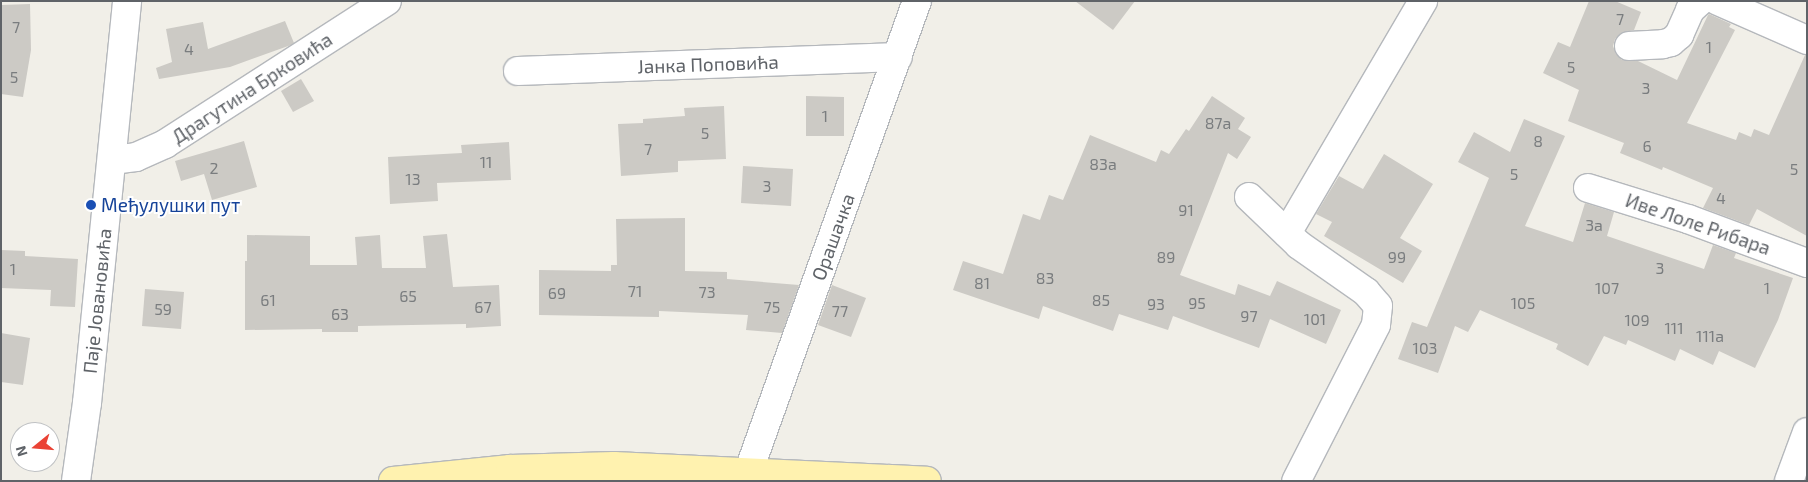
<!DOCTYPE html>
<html>
<head>
<meta charset="utf-8">
<style>
	body { margin:0 }
	#map { position:relative; width:1808px; height:482px; overflow:hidden; background:#f1efe8; font-family:"Exo 2",sans-serif }
	div>[style] { position:absolute }
	.building>* { inset:0; background:#cccac5 }
	.roads { filter:drop-shadow(1px 0 #b5b8bc) drop-shadow(-1px 0 #b5b8bc) drop-shadow(0 1px #b5b8bc) drop-shadow(0 -1px #b5b8bc) }
	.minor>* { height:28px; margin:-14px; padding:0 14px; transform-origin:14px; border-radius:14px; background:#fff }
	.major>* { height:28px; margin:-14px; padding:0 14px; transform-origin:14px; border-radius:14px; background:#fff2af }
	.dots>* { width:14px; height:14px; translate:-50% -50%; box-sizing:border-box; border:2px solid #fff; border-radius:50% }
	span { translate:-50% -50%; white-space:nowrap; text-align:center; line-height:1.15; -webkit-text-stroke:4px #fff; paint-order:stroke }
	.number-label { font-size:16px; color:#7a7d7f }
	.number-label span { -webkit-text-stroke-width:0 }
	.street-label { font-size:19px; color:#5f6368 }
	.transit-label { font-size:19px; color:#164399 }
	.left { translate:0 -50%; text-align:left }
	.frame { position:absolute; inset:0; border:2px solid #5f6368; pointer-events:none }
	.north { position:absolute; left:10px; top:422px; width:50px; height:50px; box-sizing:border-box; background:#fff; border:1px solid #bfc1c3; border-radius:50%; rotate:253deg; font-size:14px; font-weight:700; line-height:20px; text-align:center; color:#5f6368 }
	.north::after { content:''; display:block; margin:auto; width:18px; height:22px; background:#ea4335; clip-path:polygon(50% 0,100% 100%,50% 72%,0 100%) }
</style>
</head>
<body>
<div id="map">
	<div class="building">
		<div style="clip-path:polygon(1075px 1px,1135px 1px,1113px 30px)"></div>
		<div style="clip-path:polygon(1589px 1px,1615px 1px,1641px 12px,1634px 30px,1621px 33px,1615px 39px,1613px 46px,1616px 54px,1622px 60px,1638px 61px,1677px 80px,1708px 15px,1709px 14px,1731px 24px,1729px 27px,1735px 30px,1687px 123px,1736px 140px,1739px 132px,1751px 137px,1754px 129px,1769px 135px,1805px 55px,1807px 55px,1807px 236px,1757px 209px,1749px 225px,1703px 208px,1713px 188px,1663px 167px,1662px 170px,1620px 153px,1624px 143px,1568px 121px,1579px 90px,1543px 73px,1558px 42px,1570px 47px)"></div>
		<div style="clip-path:polygon(30px 4px,31px 50px,23px 97px,1px 94px,1px 5px)"></div>
		<div style="clip-path:polygon(285px 21px,294px 43px,291px 45px,230px 67px,159px 79px,156px 68px,172px 62px,166px 29px,203px 22px,208px 49px)"></div>
		<div style="clip-path:polygon(301px 79px,314px 101px,293px 112px,281px 91px)"></div>
		<div style="clip-path:polygon(806px 96px,844px 97px,844px 136px,806px 136px)"></div>
		<div style="clip-path:polygon(1212px 96px,1245px 118px,1238px 129px,1251px 137px,1237px 159px,1228px 153px,1180px 275px,1235px 295px,1238px 284px,1270px 296px,1277px 281px,1341px 310px,1326px 344px,1270px 319px,1259px 348px,1173px 316px,1168px 330px,1119px 314px,1113px 331px,1043px 306px,1039px 319px,953px 290px,963px 261px,1003px 274px,1023px 214px,1040px 220px,1049px 195px,1063px 200px,1090px 135px,1156px 162px,1161px 150px,1169px 154px,1186px 129px,1189px 131px)"></div>
		<div style="clip-path:polygon(724px 106px,726px 159px,678px 161px,678px 172px,621px 176px,618px 124px,643px 123px,643px 119px,685px 116px,684px 108px)"></div>
		<div style="clip-path:polygon(1524px 119px,1565px 136px,1525px 226px,1573px 242px,1585px 203px,1614px 212px,1607px 236px,1704px 269px,1713px 245px,1736px 253px,1734px 258px,1793px 278px,1778px 320px,1755px 368px,1719px 351px,1713px 365px,1680px 349px,1675px 361px,1628px 340px,1626px 345px,1604px 336px,1588px 366px,1556px 349px,1558px 344px,1480px 310px,1468px 332px,1455px 326px,1438px 373px,1398px 359px,1412px 322px,1427px 327px,1489px 178px,1458px 162px,1474px 132px,1510px 152px)"></div>
		<div style="clip-path:polygon(244px 141px,257px 187px,212px 200px,204px 174px,181px 181px,175px 161px)"></div>
		<div style="clip-path:polygon(509px 142px,511px 180px,437px 183px,438px 201px,390px 204px,388px 157px,462px 153px,461px 145px)"></div>
		<div style="clip-path:polygon(1384px 154px,1433px 184px,1400px 238px,1422px 251px,1403px 283px,1324px 236px,1332px 222px,1316px 214px,1339px 176px,1363px 189px)"></div>
		<div style="clip-path:polygon(743px 166px,793px 169px,791px 206px,741px 203px)"></div>
		<div style="clip-path:polygon(685px 218px,685px 271px,727px 272px,727px 279px,799px 285px,782px 333px,746px 330px,748px 315px,659px 311px,659px 317px,539px 315px,539px 270px,611px 271px,611px 265px,617px 265px,616px 219px)"></div>
		<div style="clip-path:polygon(447px 234px,453px 287px,499px 285px,501px 326px,466px 328px,466px 324px,358px 326px,358px 332px,322px 332px,322px 329px,245px 330px,245px 261px,247px 261px,247px 235px,310px 236px,310px 265px,357px 265px,355px 237px,380px 235px,382px 268px,426px 268px,423px 236px)"></div>
		<div style="clip-path:polygon(1px 250px,25px 251px,25px 256px,78px 259px,75px 307px,50px 306px,51px 290px,1px 288px)"></div>
		<div style="clip-path:polygon(832px 285px,866px 298px,851px 337px,818px 325px)"></div>
		<div style="clip-path:polygon(145px 289px,184px 292px,181px 329px,142px 326px)"></div>
		<div style="clip-path:polygon(1px 333px,30px 338px,23px 385px,1px 382px)"></div>
	</div>
	<div class="roads">
		<div class="minor">
			<div style="left:1718px;top:1px;width:97px;rotate:23.7deg"></div>
			<div style="left:1629px;top:46px;width:34px;rotate:-3deg"></div>
			<div style="left:1663px;top:44px;width:8px;rotate:-14deg"></div>
			<div style="left:1671px;top:42px;width:11px;rotate:-41deg"></div>
			<div style="left:1679px;top:35px;width:27px;rotate:-66deg"></div>
			<div style="left:1690px;top:10px;width:13px;rotate:-42deg"></div>
			<div style="left:518px;top:71px;width:380px;rotate:-2.1deg"></div>
			<div style="left:112px;top:160px;width:24px;rotate:-7deg"></div>
			<div style="left:136px;top:157px;width:32px;rotate:-24deg"></div>
			<div style="left:165px;top:144px;width:264px;rotate:-32.8deg"></div>
			<div style="left:1588px;top:188px;width:105px;rotate:17.2deg"></div>
			<div style="left:1688px;top:219px;width:127px;rotate:20.3deg"></div>
			<div style="left:1249px;top:197px;width:69px;rotate:43.8deg"></div>
			<div style="left:1299px;top:245px;width:82px;rotate:35deg"></div>
			<div style="left:1366px;top:292px;width:18px;rotate:49deg"></div>
			<div style="left:1378px;top:306px;width:19px;rotate:96deg"></div>
			<div style="left:1376px;top:325px;width:175px;rotate:117.1deg"></div>
			<div style="left:1287px;top:233px;width:269px;rotate:-59.6deg"></div>
			<div style="left:748px;top:473px;width:501px;rotate:-70.3deg"></div>
			<div style="left:76px;top:481px;width:79px;rotate:-82deg"></div>
			<div style="left:87px;top:403px;width:404px;rotate:-84.3deg"></div>
			<div style="left:1789px;top:481px;width:52px;rotate:-69.8deg"></div>
		</div>
		<div class="major">
			<div style="left:393px;top:481px;width:118px;rotate:-5.9deg"></div>
			<div style="left:510px;top:469px;width:104px;rotate:-1.7deg"></div>
			<div style="left:614px;top:466px;width:313px;rotate:2.7deg"></div>
		</div>
	</div>
	<div class="dots">
		<div style="left:91px;top:205px;background:#1a4fb4"></div>
	</div>
	<div class="number-label">
		<span style="left:1620px;top:19px">7</span>
		<span style="left:16px;top:27px">7</span>
		<span style="left:1709px;top:47px">1</span>
		<span style="left:189px;top:49px">4</span>
		<span style="left:1571px;top:67px">5</span>
		<span style="left:14px;top:77px">5</span>
		<span style="left:1646px;top:88px">3</span>
		<span style="left:825px;top:116px">1</span>
		<span style="left:1218px;top:123px">87a</span>
		<span style="left:705px;top:133px">5</span>
		<span style="left:1538px;top:141px">8</span>
		<span style="left:1647px;top:146px">6</span>
		<span style="left:648px;top:149px">7</span>
		<span style="left:486px;top:162px">11</span>
		<span style="left:1103px;top:164px">83a</span>
		<span style="left:214px;top:168px">2</span>
		<span style="left:1794px;top:169px">5</span>
		<span style="left:1514px;top:174px">5</span>
		<span style="left:413px;top:179px">13</span>
		<span style="left:767px;top:186px">3</span>
		<span style="left:1721px;top:198px">4</span>
		<span style="left:1186px;top:210px">91</span>
		<span style="left:1594px;top:225px">3a</span>
		<span style="left:1166px;top:257px">89</span>
		<span style="left:1397px;top:257px">99</span>
		<span style="left:1660px;top:268px">3</span>
		<span style="left:13px;top:269px">1</span>
		<span style="left:1045px;top:278px">83</span>
		<span style="left:982px;top:283px">81</span>
		<span style="left:1607px;top:288px">107</span>
		<span style="left:1767px;top:288px">1</span>
		<span style="left:635px;top:291px">71</span>
		<span style="left:707px;top:292px">73</span>
		<span style="left:557px;top:293px">69</span>
		<span style="left:408px;top:296px">65</span>
		<span style="left:268px;top:300px">61</span>
		<span style="left:1101px;top:300px">85</span>
		<span style="left:1197px;top:303px">95</span>
		<span style="left:1523px;top:303px">105</span>
		<span style="left:1156px;top:304px">93</span>
		<span style="left:483px;top:307px">67</span>
		<span style="left:772px;top:307px">75</span>
		<span style="left:163px;top:309px">59</span>
		<span style="left:840px;top:311px">77</span>
		<span style="left:340px;top:314px">63</span>
		<span style="left:1249px;top:316px">97</span>
		<span style="left:1315px;top:319px">101</span>
		<span style="left:1637px;top:320px">109</span>
		<span style="left:1674px;top:328px">111</span>
		<span style="left:1710px;top:336px">111a</span>
		<span style="left:1425px;top:348px">103</span>
	</div>
	<div class="street-label">
		<span style="left:708px;top:64px;rotate:-2deg">Јанка Поповића</span>
		<span style="left:252px;top:88px;rotate:-33deg">Драгутина Брковића</span>
		<span style="left:1698px;top:224px;rotate:19deg">Иве Лоле Рибара</span>
		<span style="left:833px;top:237px;rotate:-70deg">Орашачка</span>
		<span style="left:97px;top:301px;rotate:-84deg">Паје Јовановића</span>
	</div>
	<div class="transit-label">
		<span class="left" style="left:101px;top:205px">Међулушки пут</span>
	</div>
	<div class="frame"></div>
	<div class="north">N</div>
</div>
</body>
</html>
